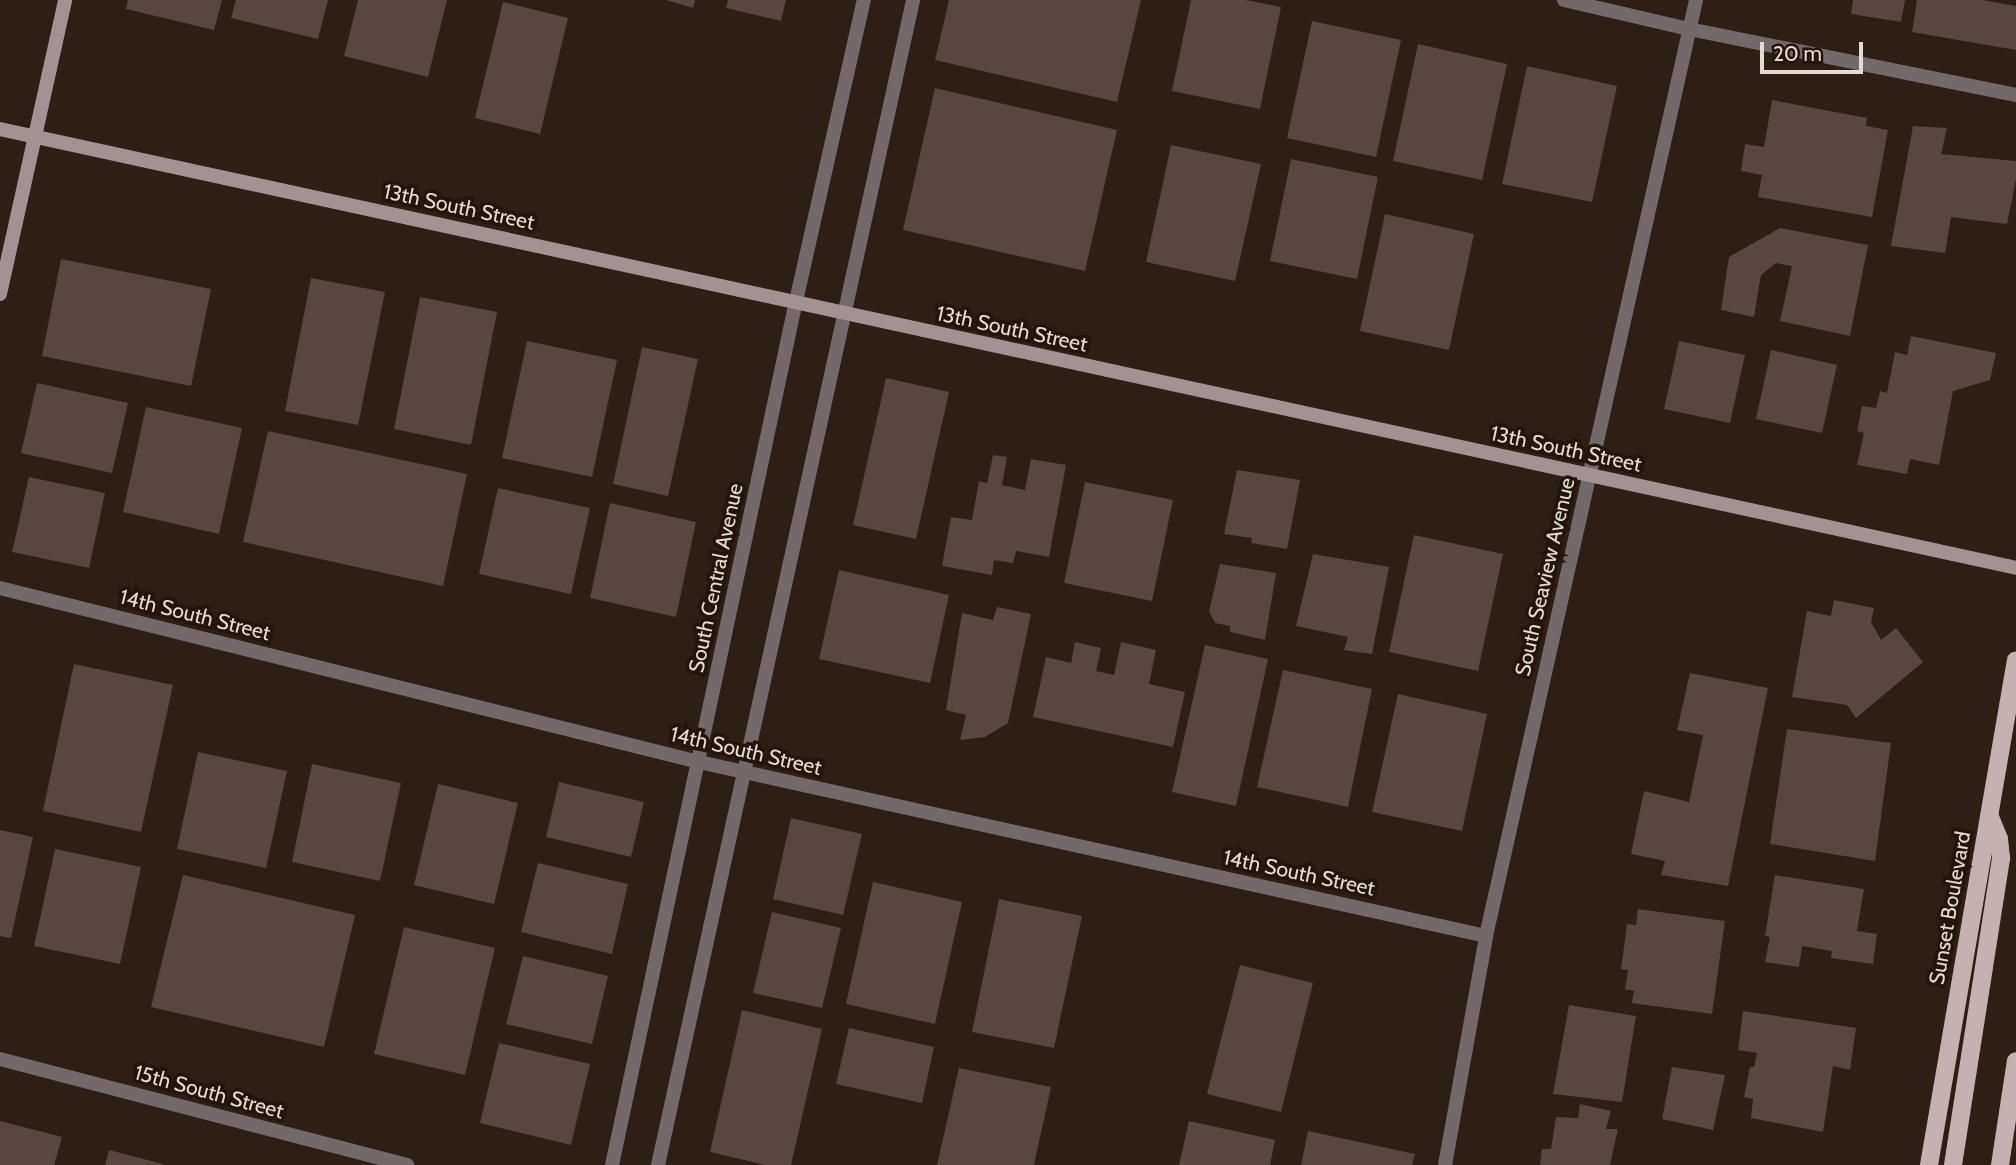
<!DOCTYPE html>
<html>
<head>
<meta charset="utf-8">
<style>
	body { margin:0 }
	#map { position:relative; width:2016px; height:1165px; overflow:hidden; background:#2d1e16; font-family:Cabin,sans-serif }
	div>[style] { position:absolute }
	.building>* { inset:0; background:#584641 }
	.street>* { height:14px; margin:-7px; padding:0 7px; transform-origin:7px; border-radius:7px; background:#73696a }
	.secondary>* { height:14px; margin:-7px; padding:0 7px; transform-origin:7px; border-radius:7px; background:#a29293 }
	.primary>* { height:18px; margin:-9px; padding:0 9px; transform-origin:9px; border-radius:9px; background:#c6b1b2 }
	span { translate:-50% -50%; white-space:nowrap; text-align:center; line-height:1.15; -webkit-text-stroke:7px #23150d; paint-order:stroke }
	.street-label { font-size:21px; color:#e5dbd5 }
	.scale { position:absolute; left:1760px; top:42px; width:103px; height:32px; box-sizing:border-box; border:4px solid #e5dbd5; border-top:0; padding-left:9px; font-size:21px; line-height:24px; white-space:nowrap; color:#e5dbd5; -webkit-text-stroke:5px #23150d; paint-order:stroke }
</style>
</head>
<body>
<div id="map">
	<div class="building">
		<div style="clip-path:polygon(128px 0,222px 0,214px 30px,126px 9px)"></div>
		<div style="clip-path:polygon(236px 0,328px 0,318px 39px,231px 18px)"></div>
		<div style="clip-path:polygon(358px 0,447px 0,428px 77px,344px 56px)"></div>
		<div style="clip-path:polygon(666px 0,695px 0,693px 8px)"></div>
		<div style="clip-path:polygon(728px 0,786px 0,781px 21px,726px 8px)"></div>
		<div style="clip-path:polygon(949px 0,1141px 0,1117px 102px,935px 60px)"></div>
		<div style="clip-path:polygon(1191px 0,1246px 0,1281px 7px,1260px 109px,1172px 91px)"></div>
		<div style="clip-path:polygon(1853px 0,1905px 0,1901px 22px,1851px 14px)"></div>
		<div style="clip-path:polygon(1917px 0,1983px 0,2016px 6px,2016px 50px,1912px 32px)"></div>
		<div style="clip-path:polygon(503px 2px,568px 18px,540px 134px,475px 118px)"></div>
		<div style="clip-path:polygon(1312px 21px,1401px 40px,1376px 157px,1287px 138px)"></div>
		<div style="clip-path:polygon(1418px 44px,1507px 64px,1482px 180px,1393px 161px)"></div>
		<div style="clip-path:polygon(1527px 66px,1617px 86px,1592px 202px,1502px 184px)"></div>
		<div style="clip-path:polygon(935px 88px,1117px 130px,1085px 271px,903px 230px)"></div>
		<div style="clip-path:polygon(1772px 100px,1867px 118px,1866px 126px,1888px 130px,1872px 217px,1758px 197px,1762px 175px,1741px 171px,1745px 144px,1764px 147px)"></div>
		<div style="clip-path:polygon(1913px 126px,1947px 128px,1941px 154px,2016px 161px,2016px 179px,2007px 224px,1951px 217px,1945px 253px,1891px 246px)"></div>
		<div style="clip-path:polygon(1171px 145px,1261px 164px,1235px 281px,1146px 262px)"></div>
		<div style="clip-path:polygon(1291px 159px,1378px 177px,1357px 279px,1270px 261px)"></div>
		<div style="clip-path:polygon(1385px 214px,1474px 234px,1449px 350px,1360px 331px)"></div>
		<div style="clip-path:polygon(1780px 228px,1868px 245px,1850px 336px,1780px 321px,1792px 266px,1776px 263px,1761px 275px,1754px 317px,1721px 310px,1729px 257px)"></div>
		<div style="clip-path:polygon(61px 259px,211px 289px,191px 386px,42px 356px)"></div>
		<div style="clip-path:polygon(311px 278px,385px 292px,358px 425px,285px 411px)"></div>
		<div style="clip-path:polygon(420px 297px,497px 312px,471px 445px,394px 429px)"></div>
		<div style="clip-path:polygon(1911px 336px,1996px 353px,1990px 380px,1953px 391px,1939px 465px,1910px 459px,1907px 474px,1857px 465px,1864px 433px,1857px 431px,1862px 406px,1876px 408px,1880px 391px,1887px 393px,1895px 352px,1907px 355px)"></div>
		<div style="clip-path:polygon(527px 341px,617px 360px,592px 477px,502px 458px)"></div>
		<div style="clip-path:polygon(1679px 341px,1745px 355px,1730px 423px,1664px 409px)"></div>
		<div style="clip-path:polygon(642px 347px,698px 359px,668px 496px,613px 484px)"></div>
		<div style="clip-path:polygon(1771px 350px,1837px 365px,1822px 433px,1756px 419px)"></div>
		<div style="clip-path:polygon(886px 378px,949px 392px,916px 539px,853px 525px)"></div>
		<div style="clip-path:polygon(37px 383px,128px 403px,112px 473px,21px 453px)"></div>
		<div style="clip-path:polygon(146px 407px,242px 428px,219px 534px,123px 512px)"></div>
		<div style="clip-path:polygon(268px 431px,467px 474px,443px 586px,243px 542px)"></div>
		<div style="clip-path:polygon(993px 455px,1007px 457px,1002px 485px,1025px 490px,1031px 459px,1066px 465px,1049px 557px,1016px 551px,1013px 563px,994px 560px,992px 575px,942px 566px,951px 517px,972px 520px,979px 481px,987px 483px)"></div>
		<div style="clip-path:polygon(1237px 470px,1300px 480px,1287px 549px,1251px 543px,1252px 538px,1224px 534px)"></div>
		<div style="clip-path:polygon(29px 477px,105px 493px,89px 568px,12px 552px)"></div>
		<div style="clip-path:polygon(1085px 482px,1173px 500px,1152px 601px,1064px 583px)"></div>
		<div style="clip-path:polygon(498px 488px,590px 508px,571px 594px,479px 574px)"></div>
		<div style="clip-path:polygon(610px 503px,696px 522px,676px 617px,590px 598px)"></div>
		<div style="clip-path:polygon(1414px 535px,1503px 554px,1478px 671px,1389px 652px)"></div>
		<div style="clip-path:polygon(1313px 554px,1389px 567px,1372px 654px,1344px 650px,1348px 637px,1296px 626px)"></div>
		<div style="clip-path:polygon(1220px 564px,1276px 573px,1265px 640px,1230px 632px,1230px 626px,1215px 623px,1209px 611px)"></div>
		<div style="clip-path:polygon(839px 570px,949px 595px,930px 683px,819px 659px)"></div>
		<div style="clip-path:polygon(1834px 600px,1874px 608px,1871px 622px,1881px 640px,1896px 628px,1923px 662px,1856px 718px,1847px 705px,1792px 697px,1807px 611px,1831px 616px)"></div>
		<div style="clip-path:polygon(997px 607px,1031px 614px,1008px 723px,985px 737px,960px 740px,966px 715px,946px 710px,962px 613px,993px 620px)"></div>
		<div style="clip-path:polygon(1075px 642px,1101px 648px,1096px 671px,1114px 675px,1121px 642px,1156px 650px,1149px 684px,1185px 692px,1173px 747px,1033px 717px,1046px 657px,1071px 663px)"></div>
		<div style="clip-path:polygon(1205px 645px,1268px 659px,1236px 806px,1172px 792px)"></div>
		<div style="clip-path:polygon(74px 664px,173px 685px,141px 832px,43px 811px)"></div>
		<div style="clip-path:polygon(1283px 670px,1372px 689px,1348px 807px,1257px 787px)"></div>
		<div style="clip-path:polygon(1690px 673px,1768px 688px,1728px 886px,1661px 875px,1665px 861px,1631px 854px,1644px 791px,1689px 802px,1703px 735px,1677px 730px)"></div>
		<div style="clip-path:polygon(1398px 694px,1487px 714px,1462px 831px,1372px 812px)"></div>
		<div style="clip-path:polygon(1787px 729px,1891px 743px,1875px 861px,1770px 844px)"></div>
		<div style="clip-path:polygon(198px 752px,287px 771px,266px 868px,177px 849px)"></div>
		<div style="clip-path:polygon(312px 764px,401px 783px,380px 881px,292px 862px)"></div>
		<div style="clip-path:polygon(559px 782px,644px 802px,631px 857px,546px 837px)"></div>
		<div style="clip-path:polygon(438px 784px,518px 803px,494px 904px,414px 885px)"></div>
		<div style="clip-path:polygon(791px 818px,862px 834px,843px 915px,773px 899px)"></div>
		<div style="clip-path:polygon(0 830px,33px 837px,11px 938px,0 936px)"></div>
		<div style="clip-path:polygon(55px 849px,141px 867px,120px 964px,34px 946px)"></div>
		<div style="clip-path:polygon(538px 863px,628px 884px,612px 954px,521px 932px)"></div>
		<div style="clip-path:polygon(183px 875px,355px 915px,324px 1047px,151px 1007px)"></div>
		<div style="clip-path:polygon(1775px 875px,1864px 889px,1857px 931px,1877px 934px,1873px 964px,1831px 958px,1832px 951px,1802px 946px,1799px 967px,1765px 962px,1770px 937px,1765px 936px)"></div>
		<div style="clip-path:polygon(873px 882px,962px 902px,935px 1024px,846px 1004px)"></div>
		<div style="clip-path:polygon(999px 899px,1082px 916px,1054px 1048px,972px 1032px)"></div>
		<div style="clip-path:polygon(1638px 909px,1725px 921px,1712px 1014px,1632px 1003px,1634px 991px,1625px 989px,1628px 970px,1621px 969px,1627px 924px,1636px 925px)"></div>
		<div style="clip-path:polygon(772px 912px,841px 928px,822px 1008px,753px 993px)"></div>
		<div style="clip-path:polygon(404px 927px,495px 948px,465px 1075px,374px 1054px)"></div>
		<div style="clip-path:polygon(523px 956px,608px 976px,592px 1044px,506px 1024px)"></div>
		<div style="clip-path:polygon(1240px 965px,1313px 983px,1281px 1112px,1207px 1094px)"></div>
		<div style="clip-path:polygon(1569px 1005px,1636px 1016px,1622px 1102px,1553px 1094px)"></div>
		<div style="clip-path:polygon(742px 1010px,822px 1029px,791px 1165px,765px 1165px,710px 1152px)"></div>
		<div style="clip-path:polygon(1743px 1011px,1856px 1028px,1850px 1070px,1833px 1066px,1823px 1132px,1751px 1118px,1753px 1099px,1744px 1097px,1750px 1067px,1754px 1067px,1757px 1053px,1738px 1050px)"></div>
		<div style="clip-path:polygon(849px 1028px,934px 1047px,922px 1103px,836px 1084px)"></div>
		<div style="clip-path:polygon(499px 1043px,590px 1064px,571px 1145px,480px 1123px)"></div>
		<div style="clip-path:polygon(1672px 1067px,1725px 1075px,1713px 1130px,1662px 1119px)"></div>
		<div style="clip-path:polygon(959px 1068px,1051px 1087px,1034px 1165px,937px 1165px)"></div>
		<div style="clip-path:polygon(1580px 1104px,1611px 1111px,1606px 1129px,1618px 1129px,1610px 1165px,1540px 1165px,1542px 1149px,1551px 1149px,1556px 1117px,1578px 1118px)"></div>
		<div style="clip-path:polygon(0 1121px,62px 1137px,54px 1165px,0 1165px)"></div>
		<div style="clip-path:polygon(1189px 1121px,1275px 1140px,1270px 1165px,1179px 1165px)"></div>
		<div style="clip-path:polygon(1308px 1131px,1415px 1154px,1412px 1165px,1301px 1165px)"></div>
		<div style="clip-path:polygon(109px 1150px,163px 1164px,162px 1165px,105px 1165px)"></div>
	</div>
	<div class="street">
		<div style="left:1564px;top:0;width:128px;rotate:13.1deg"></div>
		<div style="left:1689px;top:29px;width:334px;rotate:11.4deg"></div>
		<div style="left:0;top:588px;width:720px;rotate:13.98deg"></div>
		<div style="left:699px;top:762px;width:806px;rotate:12.47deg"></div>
		<div style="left:0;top:1059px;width:421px;rotate:14.6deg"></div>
		<div style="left:612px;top:1165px;width:883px;rotate:-77.98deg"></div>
		<div style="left:796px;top:301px;width:309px;rotate:-77.3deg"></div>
		<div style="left:658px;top:1165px;width:1193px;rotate:-77.65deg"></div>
		<div style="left:1445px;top:1165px;width:233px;rotate:-79.8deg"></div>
		<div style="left:1486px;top:936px;width:959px;rotate:-77.35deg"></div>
	</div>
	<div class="secondary">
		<div style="left:0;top:129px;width:2063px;rotate:12.28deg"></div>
		<div style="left:0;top:294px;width:301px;rotate:-77.5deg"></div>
	</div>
	<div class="primary">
		<div style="left:1929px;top:1165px;width:512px;rotate:-80.23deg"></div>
		<div style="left:1953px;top:1165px;width:311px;rotate:-81.1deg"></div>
		<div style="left:2001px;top:858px;width:19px;rotate:-96deg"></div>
		<div style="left:1999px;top:839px;width:24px;rotate:-112deg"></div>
		<div style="left:2000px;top:1165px;width:105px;rotate:-81.3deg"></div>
	</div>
	<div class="street-label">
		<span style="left:459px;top:207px;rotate:12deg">13th South Street</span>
		<span style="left:1012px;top:329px;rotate:12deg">13th South Street</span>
		<span style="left:1566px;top:449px;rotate:12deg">13th South Street</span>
		<span style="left:1545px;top:577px;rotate:-77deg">South Seaview Avenue</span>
		<span style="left:716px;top:578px;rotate:-78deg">South Central Avenue</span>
		<span style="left:195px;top:615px;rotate:14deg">14th South Street</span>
		<span style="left:746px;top:751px;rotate:13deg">14th South Street</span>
		<span style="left:1299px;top:873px;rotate:12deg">14th South Street</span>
		<span style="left:1950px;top:908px;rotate:-80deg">Sunset Boulevard</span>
		<span style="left:209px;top:1092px;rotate:15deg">15th South Street</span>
	</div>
	<div class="scale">20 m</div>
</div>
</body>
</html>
